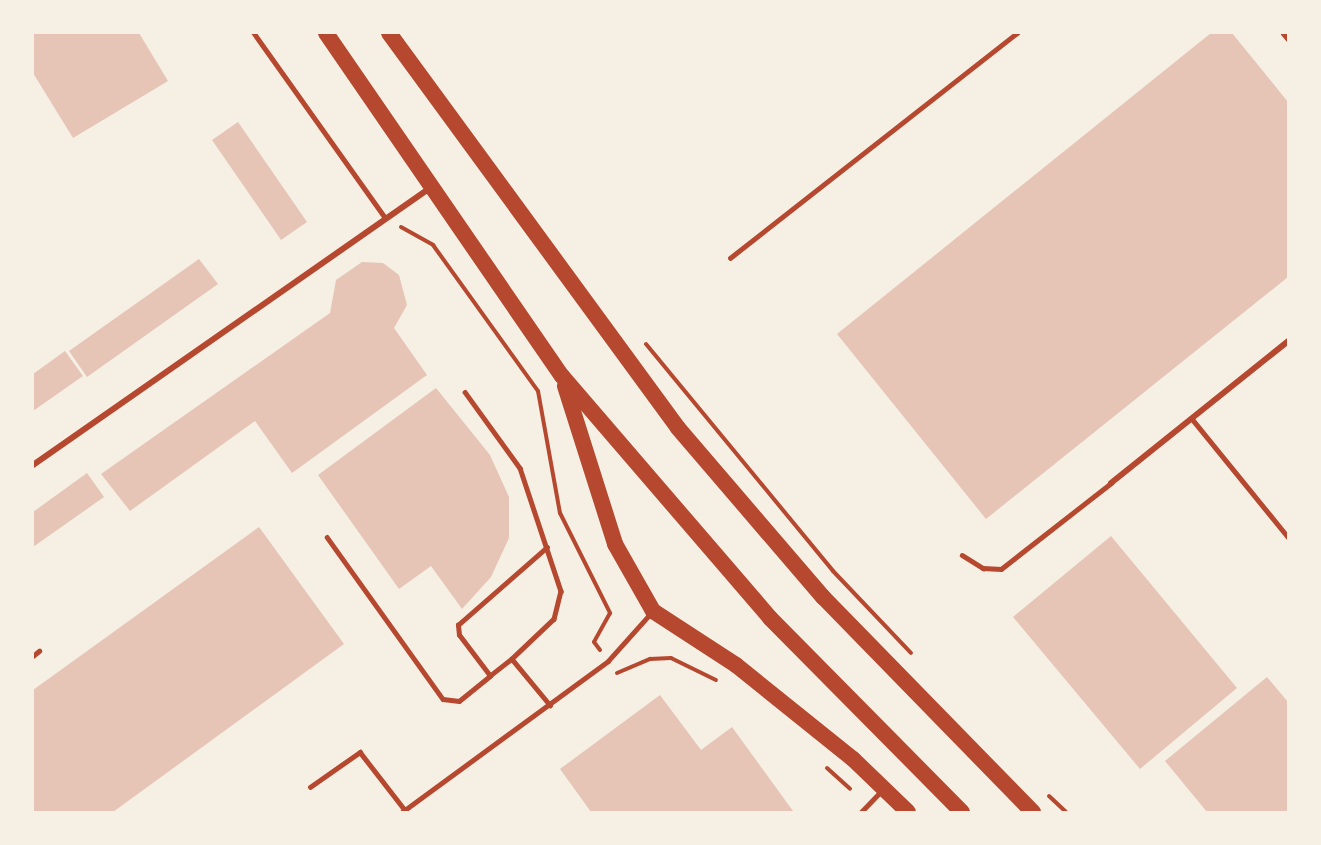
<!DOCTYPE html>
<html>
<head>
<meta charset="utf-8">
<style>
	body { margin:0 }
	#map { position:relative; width:1321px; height:845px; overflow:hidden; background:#f6efe4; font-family:Raleway,sans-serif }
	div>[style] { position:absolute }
	.building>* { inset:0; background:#e6c5b7 }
	.path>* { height:4px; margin:-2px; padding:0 2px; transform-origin:2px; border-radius:2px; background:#b5482f }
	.service>* { height:4.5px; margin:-2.25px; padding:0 2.25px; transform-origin:2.25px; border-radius:2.25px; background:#b5482f }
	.minor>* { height:6px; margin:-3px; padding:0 3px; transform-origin:3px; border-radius:3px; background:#b5482f }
	.trunk>* { height:16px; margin:-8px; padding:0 8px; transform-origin:8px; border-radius:8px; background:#b5482f }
	span { translate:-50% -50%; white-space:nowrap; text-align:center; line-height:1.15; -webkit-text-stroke:5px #f6efe4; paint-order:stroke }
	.frame { position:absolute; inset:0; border:34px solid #f6efe4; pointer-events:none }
</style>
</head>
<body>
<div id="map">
	<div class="building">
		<div style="clip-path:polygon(33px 33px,139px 33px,168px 81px,73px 138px,33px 73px)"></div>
		<div style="clip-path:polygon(1211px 33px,1232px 33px,1288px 102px,1288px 277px,986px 519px,837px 334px)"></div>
		<div style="clip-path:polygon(238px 122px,307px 222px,281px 240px,212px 140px)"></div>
		<div style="clip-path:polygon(199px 259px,218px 284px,87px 377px,69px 351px)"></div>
		<div style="clip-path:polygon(362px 262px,383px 263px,399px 275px,407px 305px,394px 328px,427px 375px,292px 473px,255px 421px,130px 511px,101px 474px,330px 313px,336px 280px)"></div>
		<div style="clip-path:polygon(65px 351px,83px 376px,33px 411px,33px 374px)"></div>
		<div style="clip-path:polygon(436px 388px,490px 455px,509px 497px,509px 538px,491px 577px,462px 609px,431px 566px,399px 589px,318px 475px)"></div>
		<div style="clip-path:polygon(87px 473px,104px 497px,33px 547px,33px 512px)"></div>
		<div style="clip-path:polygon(259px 527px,344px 644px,113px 812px,33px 812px,33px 690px)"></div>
		<div style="clip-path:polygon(1111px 536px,1237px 688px,1140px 769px,1013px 617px)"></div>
		<div style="clip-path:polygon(1267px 677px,1288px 702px,1288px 812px,1207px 812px,1165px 761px)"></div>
		<div style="clip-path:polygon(660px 695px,701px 750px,732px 727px,793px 811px,591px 812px,560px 769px)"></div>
	</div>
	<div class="path">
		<div style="left:401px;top:227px;width:37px;rotate:29deg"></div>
		<div style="left:433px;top:245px;width:180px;rotate:54.3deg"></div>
		<div style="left:538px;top:391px;width:124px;rotate:79.8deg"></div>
		<div style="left:560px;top:513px;width:112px;rotate:63.4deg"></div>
		<div style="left:610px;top:613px;width:33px;rotate:119deg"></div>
		<div style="left:594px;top:642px;width:10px;rotate:53deg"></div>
		<div style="left:646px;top:344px;width:294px;rotate:50.5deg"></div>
		<div style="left:833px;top:571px;width:113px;rotate:46.4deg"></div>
		<div style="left:617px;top:673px;width:36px;rotate:-23deg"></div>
		<div style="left:650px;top:659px;width:21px;rotate:-3deg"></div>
		<div style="left:671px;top:658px;width:50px;rotate:26.1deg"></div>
		<div style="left:827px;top:768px;width:31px;rotate:42deg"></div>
		<div style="left:1049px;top:796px;width:23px;rotate:43deg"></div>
	</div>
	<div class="service">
		<div style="left:254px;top:33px;width:226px;rotate:54.6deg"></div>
		<div style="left:1283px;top:33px;width:8px;rotate:50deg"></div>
		<div style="left:730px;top:258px;width:365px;rotate:-38.1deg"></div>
		<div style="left:465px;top:392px;width:94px;rotate:54.1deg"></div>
		<div style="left:520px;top:468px;width:130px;rotate:71.6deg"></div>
		<div style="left:561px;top:591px;width:29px;rotate:104deg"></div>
		<div style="left:554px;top:619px;width:58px;rotate:136.4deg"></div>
		<div style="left:512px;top:659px;width:60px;rotate:50.4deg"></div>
		<div style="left:1193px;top:420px;width:151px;rotate:50.9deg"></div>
		<div style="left:327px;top:537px;width:199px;rotate:54.4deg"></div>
		<div style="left:443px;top:699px;width:16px;rotate:7deg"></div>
		<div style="left:459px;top:701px;width:40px;rotate:-39deg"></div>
		<div style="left:962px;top:555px;width:25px;rotate:32deg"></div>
		<div style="left:983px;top:568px;width:18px;rotate:3deg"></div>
		<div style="left:1001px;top:569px;width:140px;rotate:-38deg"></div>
		<div style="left:33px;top:656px;width:8px;rotate:-40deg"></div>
		<div style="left:512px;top:659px;width:28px;rotate:142deg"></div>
		<div style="left:490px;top:676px;width:51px;rotate:-127.1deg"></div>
		<div style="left:459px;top:635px;width:10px;rotate:-96deg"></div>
		<div style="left:458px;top:625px;width:118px;rotate:-41.2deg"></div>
		<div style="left:310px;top:787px;width:61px;rotate:-35deg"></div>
		<div style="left:360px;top:752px;width:73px;rotate:52.2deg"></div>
		<div style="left:402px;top:812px;width:255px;rotate:-36.2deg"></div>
		<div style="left:608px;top:661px;width:63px;rotate:-48.2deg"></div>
		<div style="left:861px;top:812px;width:30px;rotate:-46deg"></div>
	</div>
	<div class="minor">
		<div style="left:33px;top:465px;width:484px;rotate:-34.9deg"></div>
		<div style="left:1111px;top:483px;width:227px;rotate:-38.7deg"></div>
	</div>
	<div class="trunk">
		<div style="left:326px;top:33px;width:416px;rotate:55.5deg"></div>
		<div style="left:562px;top:376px;width:319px;rotate:49.3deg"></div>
		<div style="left:770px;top:618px;width:273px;rotate:45.3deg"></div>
		<div style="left:389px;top:33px;width:489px;rotate:53.8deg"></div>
		<div style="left:678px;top:428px;width:223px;rotate:49.4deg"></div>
		<div style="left:823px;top:597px;width:301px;rotate:45.7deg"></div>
		<div style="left:565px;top:386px;width:166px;rotate:72.4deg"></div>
		<div style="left:615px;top:544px;width:77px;rotate:60.4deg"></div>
		<div style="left:653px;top:611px;width:99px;rotate:33deg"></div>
		<div style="left:736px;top:665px;width:150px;rotate:38.8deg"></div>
		<div style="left:853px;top:759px;width:76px;rotate:43.9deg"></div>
	</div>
	<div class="frame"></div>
</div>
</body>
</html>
